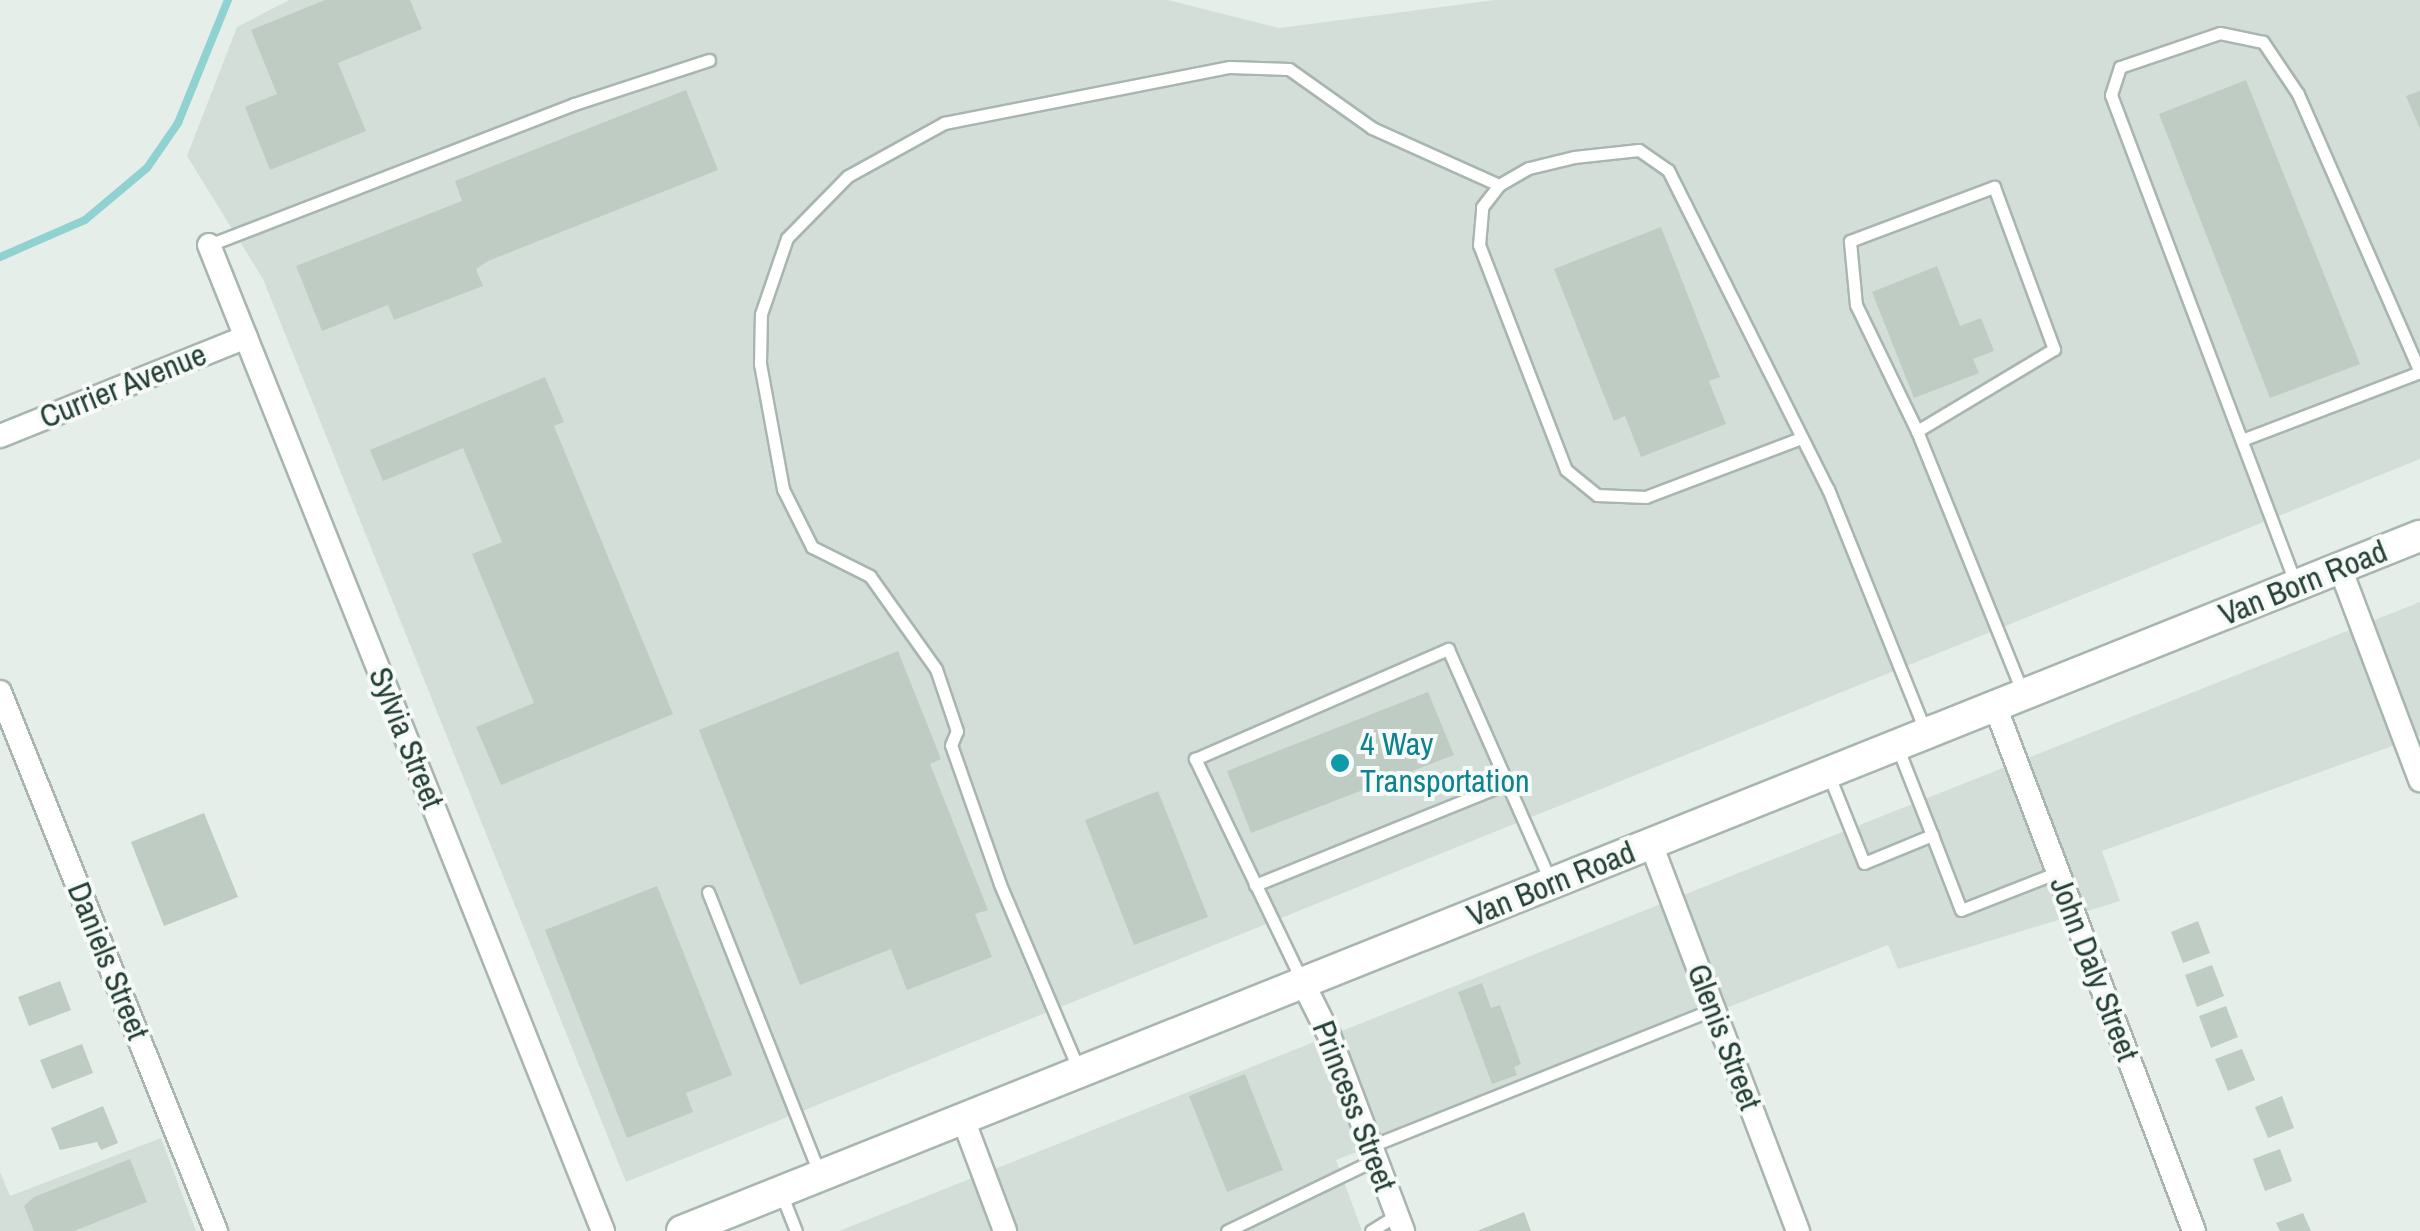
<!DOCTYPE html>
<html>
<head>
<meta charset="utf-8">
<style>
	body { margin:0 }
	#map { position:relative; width:2420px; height:1231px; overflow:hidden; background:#e6eee9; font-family:"Archivo Narrow",sans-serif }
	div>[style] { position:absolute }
	.built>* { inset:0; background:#d4ded8 }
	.stream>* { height:8px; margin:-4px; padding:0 4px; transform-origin:4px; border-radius:4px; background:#8fd2d1 }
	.building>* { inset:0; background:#beccc4 }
	.roads { filter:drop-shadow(2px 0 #a8b6af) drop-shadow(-2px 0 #a8b6af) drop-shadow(0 2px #a8b6af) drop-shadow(0 -2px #a8b6af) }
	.lane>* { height:11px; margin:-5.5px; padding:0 5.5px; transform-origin:5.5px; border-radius:5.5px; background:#fff }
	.street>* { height:22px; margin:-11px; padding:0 11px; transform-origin:11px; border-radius:11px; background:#fff }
	.secondary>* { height:30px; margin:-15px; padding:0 15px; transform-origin:15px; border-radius:15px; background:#fff }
	.dots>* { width:28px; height:28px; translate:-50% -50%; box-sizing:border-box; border:5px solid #f6faf8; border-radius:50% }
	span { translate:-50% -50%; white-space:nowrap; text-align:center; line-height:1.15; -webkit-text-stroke:8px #f6faf8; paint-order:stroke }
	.street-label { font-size:32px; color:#244034 }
	.culture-label { font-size:32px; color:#0d838f }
	.left { translate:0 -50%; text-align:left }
</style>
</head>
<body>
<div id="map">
	<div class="built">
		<div style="clip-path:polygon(289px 0,1168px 0,1279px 28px,1495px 0,2420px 0,2420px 459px,626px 1182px,263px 279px,187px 156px,237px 27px)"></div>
		<div style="clip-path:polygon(2420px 602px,2420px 736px,2102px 851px,2120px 901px,1898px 969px,1888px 945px,1336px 1160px,1362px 1231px,839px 1231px)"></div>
		<div style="clip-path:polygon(161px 1138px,196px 1231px,0 1231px,0 1172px,10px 1196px)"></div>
	</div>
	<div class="stream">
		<div style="left:0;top:257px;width:93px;rotate:-23.5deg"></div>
		<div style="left:85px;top:220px;width:81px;rotate:-40deg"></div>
		<div style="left:147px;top:168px;width:55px;rotate:-55.4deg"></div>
		<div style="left:178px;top:123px;width:133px;rotate:-67.9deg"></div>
	</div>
	<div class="building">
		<div style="clip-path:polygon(325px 0,410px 0,422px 29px,338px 63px,366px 131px,270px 170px,245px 107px,277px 94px,251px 30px)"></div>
		<div style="clip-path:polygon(2246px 80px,2360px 364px,2270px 398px,2159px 114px)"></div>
		<div style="clip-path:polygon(686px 90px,718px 170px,488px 261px,476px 269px,483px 286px,394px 320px,388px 305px,322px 331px,296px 266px,462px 201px,455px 181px)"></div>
		<div style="clip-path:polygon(2420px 91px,2420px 129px,2406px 96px)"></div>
		<div style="clip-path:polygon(1661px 227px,1720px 377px,1709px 381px,1726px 424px,1641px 457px,1625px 416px,1614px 421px,1554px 269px)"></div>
		<div style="clip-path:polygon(1937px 266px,1960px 326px,1981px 318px,1994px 351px,1973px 359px,1979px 373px,1914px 398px,1872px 292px)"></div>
		<div style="clip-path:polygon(545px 377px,564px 422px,554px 426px,673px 714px,501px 785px,476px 727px,534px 703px,472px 554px,502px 542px,463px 448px,383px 481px,370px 450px)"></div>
		<div style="clip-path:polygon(898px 651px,941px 759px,930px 764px,988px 910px,975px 914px,992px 957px,907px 990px,891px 949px,800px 985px,699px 730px)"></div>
		<div style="clip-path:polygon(1428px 692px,1454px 755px,1251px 833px,1227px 771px)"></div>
		<div style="clip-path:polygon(1158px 791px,1208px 917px,1134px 945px,1085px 820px)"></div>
		<div style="clip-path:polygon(204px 813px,238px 897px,164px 926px,131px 842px)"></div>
		<div style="clip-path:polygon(657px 886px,732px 1075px,686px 1093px,693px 1112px,627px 1138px,545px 930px)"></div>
		<div style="clip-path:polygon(2198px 921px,2210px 953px,2183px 963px,2171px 932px)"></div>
		<div style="clip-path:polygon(2212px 965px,2224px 996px,2197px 1007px,2185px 975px)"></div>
		<div style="clip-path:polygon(60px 981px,71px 1010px,29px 1026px,18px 997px)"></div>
		<div style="clip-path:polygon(1482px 983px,1491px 1008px,1500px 1005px,1521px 1064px,1514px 1067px,1517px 1075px,1492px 1084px,1458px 992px)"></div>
		<div style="clip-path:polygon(2226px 1006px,2238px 1037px,2211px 1048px,2199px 1016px)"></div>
		<div style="clip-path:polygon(82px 1044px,93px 1073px,52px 1089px,40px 1060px)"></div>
		<div style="clip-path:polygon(2242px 1049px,2255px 1080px,2228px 1091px,2215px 1059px)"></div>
		<div style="clip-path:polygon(1245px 1074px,1283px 1170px,1227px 1192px,1189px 1096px)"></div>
		<div style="clip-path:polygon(2282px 1096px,2294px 1128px,2268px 1138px,2255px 1107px)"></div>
		<div style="clip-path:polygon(103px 1106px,118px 1143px,101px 1150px,97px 1142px,60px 1150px,51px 1128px)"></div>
		<div style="clip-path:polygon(2280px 1149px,2292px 1181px,2265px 1191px,2253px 1159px)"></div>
		<div style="clip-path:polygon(130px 1159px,147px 1202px,74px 1231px,34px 1231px,24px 1206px,34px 1197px)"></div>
		<div style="clip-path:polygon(1524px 1212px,1531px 1231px,1477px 1231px)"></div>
		<div style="clip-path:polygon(2303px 1213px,2311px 1231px,2280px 1231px,2276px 1223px)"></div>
	</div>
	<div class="roads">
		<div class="lane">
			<div style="left:209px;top:245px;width:391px;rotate:-21.1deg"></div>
			<div style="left:574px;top:104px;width:142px;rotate:-18.1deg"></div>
			<div style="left:1917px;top:431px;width:140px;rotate:-115.8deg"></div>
			<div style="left:1856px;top:305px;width:64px;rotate:-95.4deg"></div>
			<div style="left:1850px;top:241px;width:154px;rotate:-20.6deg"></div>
			<div style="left:1994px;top:187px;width:173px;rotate:69.7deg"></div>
			<div style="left:2054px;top:349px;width:160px;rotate:149.1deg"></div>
			<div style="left:1917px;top:431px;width:280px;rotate:68deg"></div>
			<div style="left:1801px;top:438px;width:166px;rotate:159.2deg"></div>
			<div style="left:1646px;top:497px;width:49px;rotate:-177.7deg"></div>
			<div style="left:1597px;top:495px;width:40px;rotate:-141deg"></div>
			<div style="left:1566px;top:470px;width:241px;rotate:-111.1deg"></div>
			<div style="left:1479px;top:245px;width:38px;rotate:-85deg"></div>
			<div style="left:1482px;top:207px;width:28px;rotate:-52deg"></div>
			<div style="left:1499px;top:185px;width:34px;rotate:-30deg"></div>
			<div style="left:1529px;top:168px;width:46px;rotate:-13.7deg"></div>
			<div style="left:1574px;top:157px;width:65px;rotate:-6.1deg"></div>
			<div style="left:1639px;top:150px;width:35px;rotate:35deg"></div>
			<div style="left:1668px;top:170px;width:357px;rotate:63.4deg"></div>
			<div style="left:1828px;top:489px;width:260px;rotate:68.1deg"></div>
			<div style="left:2242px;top:440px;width:191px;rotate:-20.9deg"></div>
			<div style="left:2420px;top:372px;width:304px;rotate:-113.7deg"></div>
			<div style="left:2298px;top:94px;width:63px;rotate:-123.9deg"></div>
			<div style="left:2263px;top:42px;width:44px;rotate:-168.2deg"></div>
			<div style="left:2220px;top:33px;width:106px;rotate:161.2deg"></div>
			<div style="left:2120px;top:67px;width:29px;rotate:108deg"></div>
			<div style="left:2111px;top:95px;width:521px;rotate:69.3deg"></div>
			<div style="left:1828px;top:773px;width:97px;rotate:68.2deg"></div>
			<div style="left:1864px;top:863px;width:74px;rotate:-22.4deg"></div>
			<div style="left:1932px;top:835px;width:96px;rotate:-111.5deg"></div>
			<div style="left:1932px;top:835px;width:80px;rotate:68.9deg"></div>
			<div style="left:1961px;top:910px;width:104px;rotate:-21.4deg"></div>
			<div style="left:1255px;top:885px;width:272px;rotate:-22deg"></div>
			<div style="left:708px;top:892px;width:301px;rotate:68.4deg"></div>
			<div style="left:1303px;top:983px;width:249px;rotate:-115.7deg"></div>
			<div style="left:1195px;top:759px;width:276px;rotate:-23.5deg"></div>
			<div style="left:1448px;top:649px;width:253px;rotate:66.2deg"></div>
			<div style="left:1078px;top:1068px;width:200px;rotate:-113deg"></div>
			<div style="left:1000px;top:884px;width:147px;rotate:-109.4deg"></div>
			<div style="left:951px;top:745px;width:15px;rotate:-67deg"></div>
			<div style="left:957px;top:731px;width:65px;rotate:-108.7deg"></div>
			<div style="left:936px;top:669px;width:114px;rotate:-125.4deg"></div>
			<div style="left:870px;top:576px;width:65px;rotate:-153.4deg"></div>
			<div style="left:812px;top:547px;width:65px;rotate:-116.6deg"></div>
			<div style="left:783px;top:489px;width:127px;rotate:-100.4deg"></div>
			<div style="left:760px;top:364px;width:50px;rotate:-88.9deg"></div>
			<div style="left:761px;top:314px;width:80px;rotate:-71.1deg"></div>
			<div style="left:787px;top:238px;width:87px;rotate:-45.5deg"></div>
			<div style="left:848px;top:176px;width:110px;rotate:-28.9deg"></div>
			<div style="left:944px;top:123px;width:291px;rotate:-11.1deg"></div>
			<div style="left:1230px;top:67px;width:59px;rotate:1.9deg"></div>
			<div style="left:1289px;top:69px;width:102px;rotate:35.4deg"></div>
			<div style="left:1372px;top:128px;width:139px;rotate:24.2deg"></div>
			<div style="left:1371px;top:1146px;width:368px;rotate:-21.8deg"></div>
			<div style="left:781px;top:1193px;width:41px;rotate:68.5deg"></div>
			<div style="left:1227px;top:1231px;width:165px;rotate:-25.8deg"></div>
			<div style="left:1371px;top:1231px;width:31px;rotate:-32deg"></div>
		</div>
		<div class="street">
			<div style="left:209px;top:245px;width:1062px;rotate:68.22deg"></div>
			<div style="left:0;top:436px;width:265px;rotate:-21.9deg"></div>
			<div style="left:2340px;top:568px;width:227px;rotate:69.3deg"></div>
			<div style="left:0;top:692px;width:581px;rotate:68.16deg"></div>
			<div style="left:1995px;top:706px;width:561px;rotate:69.24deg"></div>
			<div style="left:1651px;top:844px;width:414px;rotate:69.2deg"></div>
			<div style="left:1303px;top:983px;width:58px;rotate:63.4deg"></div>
			<div style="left:1329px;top:1035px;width:210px;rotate:69.3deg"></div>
			<div style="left:963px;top:1119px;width:120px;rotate:69.4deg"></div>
		</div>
		<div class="secondary">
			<div style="left:682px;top:1231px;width:1872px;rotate:-21.8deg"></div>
		</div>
	</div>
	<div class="dots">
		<div style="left:1340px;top:763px;background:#0f9aa8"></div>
	</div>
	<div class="street-label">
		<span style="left:123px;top:386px;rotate:-22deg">Currier Avenue</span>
		<span style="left:2303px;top:583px;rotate:-22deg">Van Born Road</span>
		<span style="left:406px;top:738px;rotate:68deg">Sylvia Street</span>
		<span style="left:1551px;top:884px;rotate:-22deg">Van Born Road</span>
		<span style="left:108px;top:961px;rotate:68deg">Daniels Street</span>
		<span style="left:2094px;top:969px;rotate:69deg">John Daly Street</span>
		<span style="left:1724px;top:1037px;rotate:69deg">Glenis Street</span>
		<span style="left:1354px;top:1106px;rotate:69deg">Princess Street</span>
	</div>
	<div class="culture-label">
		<span class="left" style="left:1360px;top:763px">4 Way<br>Transportation</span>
	</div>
</div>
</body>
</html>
